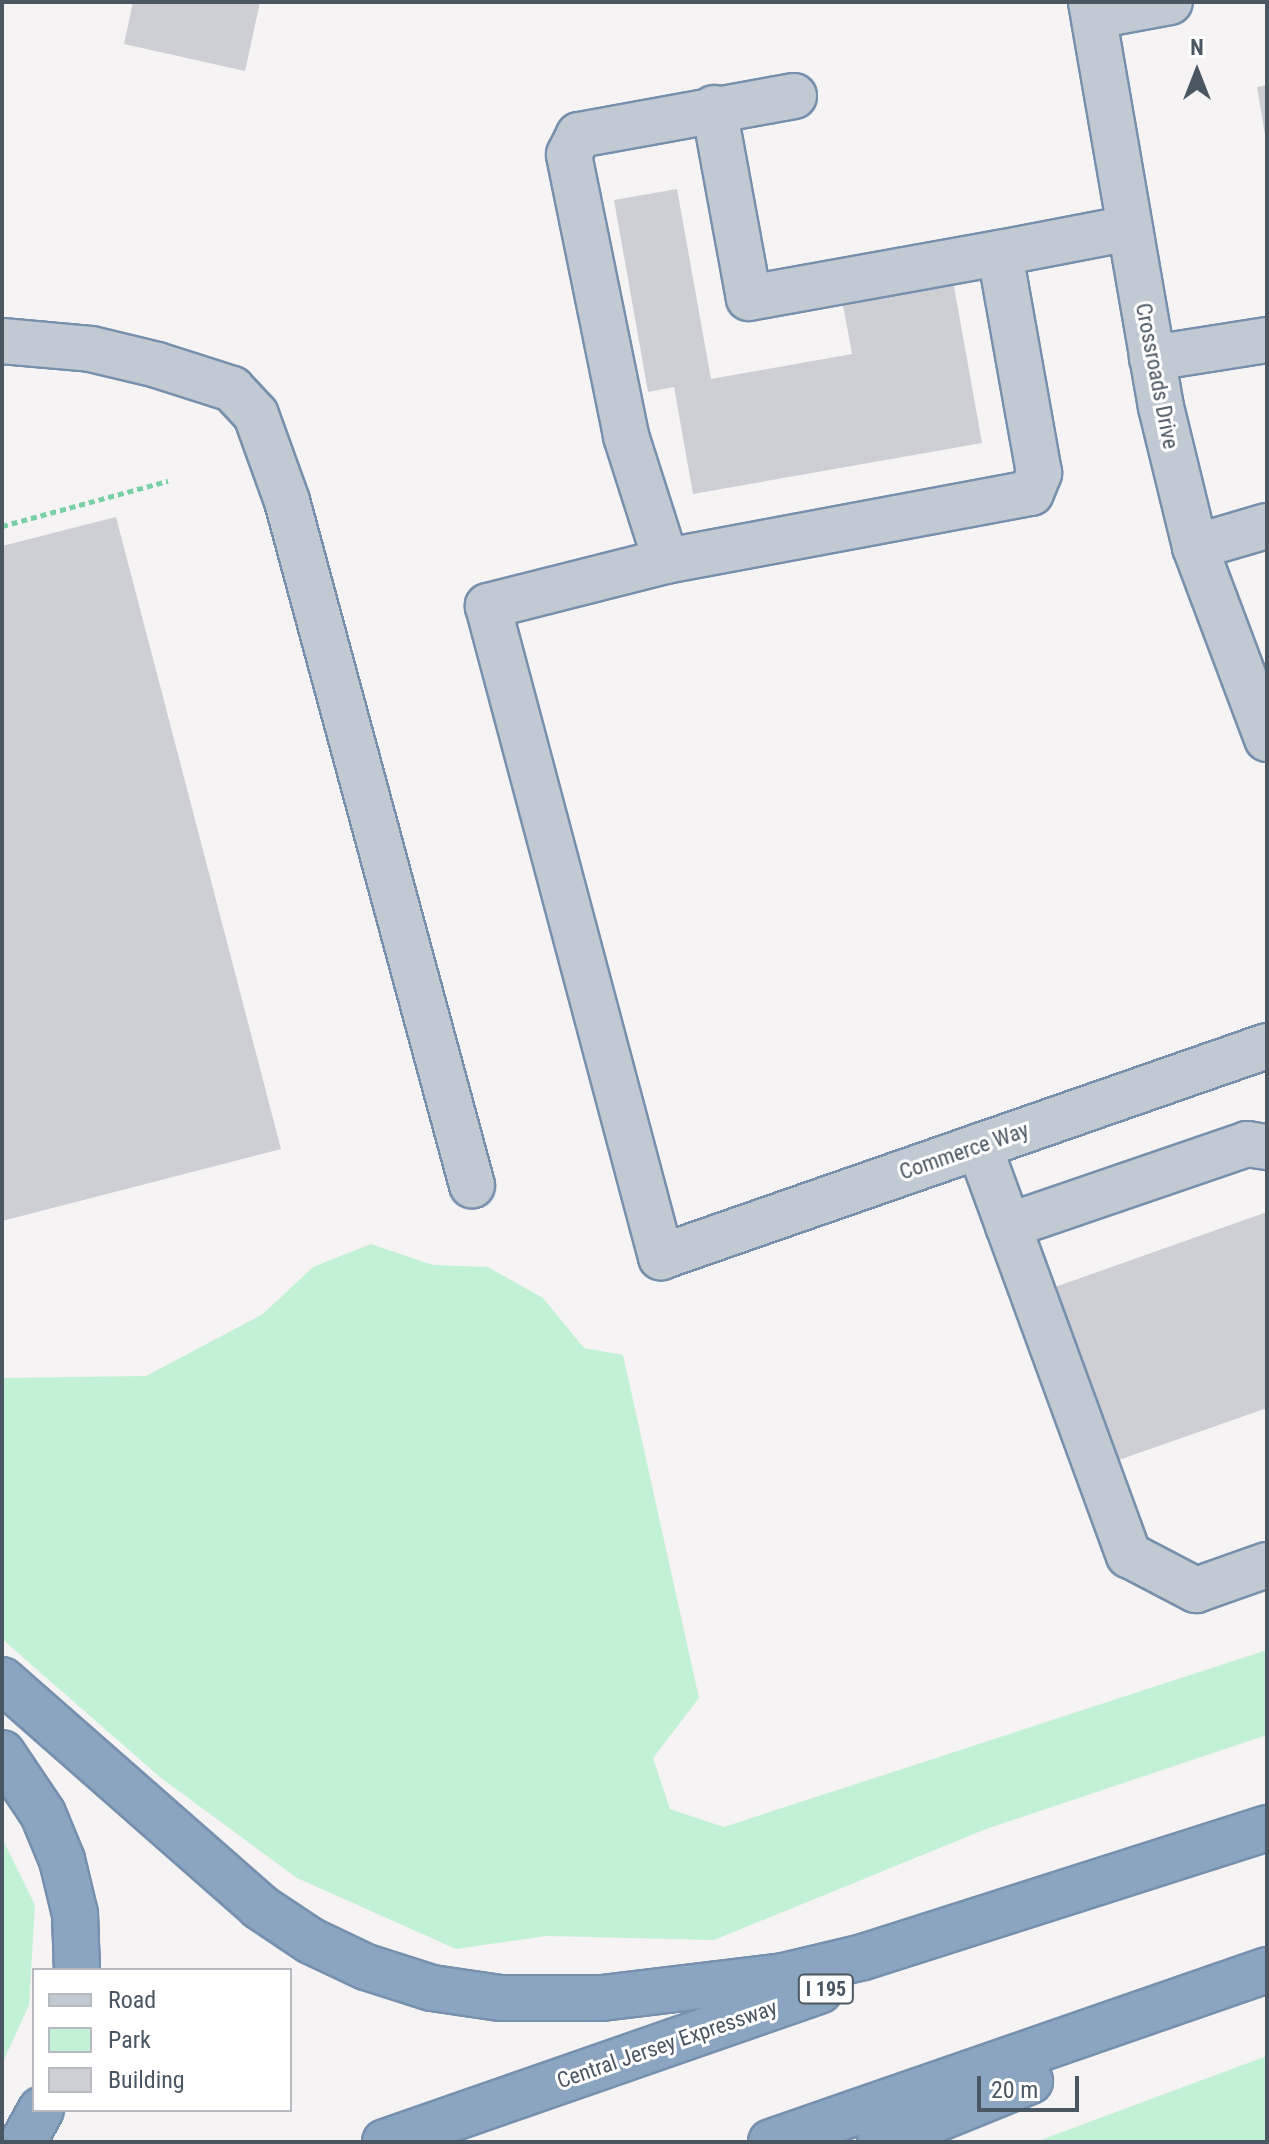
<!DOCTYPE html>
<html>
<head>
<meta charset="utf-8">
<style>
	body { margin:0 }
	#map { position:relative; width:1269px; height:2144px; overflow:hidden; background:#f5f3f3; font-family:"Roboto Condensed",sans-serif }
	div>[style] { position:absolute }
	.green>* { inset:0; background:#c3f1d5 }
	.building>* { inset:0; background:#cdcfd5 }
	.path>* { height:5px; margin-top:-2.5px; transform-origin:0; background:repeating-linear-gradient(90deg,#7ad0a6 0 6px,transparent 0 10px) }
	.roads { filter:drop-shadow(2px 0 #7690ad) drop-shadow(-2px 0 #7690ad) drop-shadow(0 2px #7690ad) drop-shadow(0 -2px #7690ad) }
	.minor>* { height:44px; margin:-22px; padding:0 22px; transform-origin:22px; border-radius:22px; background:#c1cad2 }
	.highway>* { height:44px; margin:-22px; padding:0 22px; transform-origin:22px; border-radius:22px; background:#8ba5c1 }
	span { translate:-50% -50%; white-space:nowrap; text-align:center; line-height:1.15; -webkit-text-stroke:6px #fff; paint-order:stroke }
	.shield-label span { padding:2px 6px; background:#fff; border:2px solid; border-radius:6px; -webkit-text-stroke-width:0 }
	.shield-label { font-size:20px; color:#4a5661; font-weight:700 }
	.street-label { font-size:22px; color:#4a5661 }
	.frame { position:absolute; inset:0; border:4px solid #4a5661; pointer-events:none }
	.legend { position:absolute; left:32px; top:1968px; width:260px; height:144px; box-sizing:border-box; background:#fff; border:2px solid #b7bbc0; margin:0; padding:10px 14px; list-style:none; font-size:24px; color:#4a5661 }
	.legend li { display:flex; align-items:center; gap:16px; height:40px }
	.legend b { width:40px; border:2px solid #b7bbc0 }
	.north { position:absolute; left:1157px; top:32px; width:80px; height:80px; -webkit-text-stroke:6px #fff; paint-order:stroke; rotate:0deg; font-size:22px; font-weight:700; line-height:32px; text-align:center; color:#4a5661 }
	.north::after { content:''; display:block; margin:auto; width:28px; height:36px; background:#4a5661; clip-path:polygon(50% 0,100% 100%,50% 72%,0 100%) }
	.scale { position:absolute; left:977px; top:2076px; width:102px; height:36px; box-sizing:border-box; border:4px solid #4a5661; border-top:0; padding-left:10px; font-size:24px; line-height:28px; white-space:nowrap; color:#4a5661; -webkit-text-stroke:6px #fff; paint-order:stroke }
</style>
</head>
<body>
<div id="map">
	<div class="green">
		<div style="clip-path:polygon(371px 1244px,433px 1265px,488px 1267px,543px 1298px,584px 1348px,623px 1355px,699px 1698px,653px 1758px,670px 1809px,724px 1827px,1267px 1650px,1267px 1735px,986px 1829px,714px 1940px,547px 1936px,456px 1949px,297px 1878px,161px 1778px,2px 1639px,2px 1378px,146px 1376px,263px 1314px,313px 1267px)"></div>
		<div style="clip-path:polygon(2px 1838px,35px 1905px,29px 2005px,2px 2064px)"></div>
		<div style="clip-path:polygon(1267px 2056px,1267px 2142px,1035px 2142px)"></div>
	</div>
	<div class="building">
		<div style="clip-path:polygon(133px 2px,260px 2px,245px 71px,124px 44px)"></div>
		<div style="clip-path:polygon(1267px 85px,1267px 135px,1265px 135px,1257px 87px)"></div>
		<div style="clip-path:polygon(677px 189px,711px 379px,852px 354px,842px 300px,953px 281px,982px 443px,693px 494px,674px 387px,648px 392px,614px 200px)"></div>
		<div style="clip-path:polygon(116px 517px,281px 1149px,2px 1221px,2px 546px)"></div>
		<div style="clip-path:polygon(1267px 1212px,1267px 1408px,1116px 1461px,1055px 1287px)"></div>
	</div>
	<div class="path">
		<div style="left:2px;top:526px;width:172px;rotate:-15.2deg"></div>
	</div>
	<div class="roads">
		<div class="minor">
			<div style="left:1091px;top:2px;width:411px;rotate:80.2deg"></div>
			<div style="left:1161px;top:407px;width:144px;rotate:76.3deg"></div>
			<div style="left:1195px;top:547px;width:205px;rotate:69.4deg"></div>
			<div style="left:1094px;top:16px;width:77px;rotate:-10.4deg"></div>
			<div style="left:794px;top:96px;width:219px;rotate:169.7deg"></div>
			<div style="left:579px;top:135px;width:22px;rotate:117deg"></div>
			<div style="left:569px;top:155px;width:287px;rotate:78.5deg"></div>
			<div style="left:626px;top:436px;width:131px;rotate:72.3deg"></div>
			<div style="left:666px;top:561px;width:371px;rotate:-10.6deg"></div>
			<div style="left:1031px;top:493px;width:22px;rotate:-68deg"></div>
			<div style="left:1039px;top:473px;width:223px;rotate:-100.1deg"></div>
			<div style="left:1000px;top:253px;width:132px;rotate:-10.9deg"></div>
			<div style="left:714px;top:108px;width:193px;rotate:79.6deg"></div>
			<div style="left:749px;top:298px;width:255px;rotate:-10.2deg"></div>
			<div style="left:2px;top:341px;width:89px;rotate:5.1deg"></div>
			<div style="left:91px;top:349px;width:68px;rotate:13.6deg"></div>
			<div style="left:157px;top:365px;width:79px;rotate:17.7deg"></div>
			<div style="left:232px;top:389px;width:35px;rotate:47deg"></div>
			<div style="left:256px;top:415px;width:91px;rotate:70.2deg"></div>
			<div style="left:287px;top:501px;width:709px;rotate:74.87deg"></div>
			<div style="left:1152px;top:358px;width:116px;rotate:-8.9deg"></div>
			<div style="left:1195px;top:547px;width:75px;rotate:-16.3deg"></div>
			<div style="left:666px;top:561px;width:184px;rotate:165.8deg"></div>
			<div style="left:488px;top:606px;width:674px;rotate:75.12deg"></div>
			<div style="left:661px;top:1257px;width:642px;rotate:-19.2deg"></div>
			<div style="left:979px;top:1146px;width:436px;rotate:69.9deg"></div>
			<div style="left:1129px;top:1555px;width:76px;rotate:27.6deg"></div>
			<div style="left:1196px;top:1590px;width:75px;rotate:-19.4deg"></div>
			<div style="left:1008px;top:1226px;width:253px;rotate:-18.9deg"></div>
			<div style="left:1247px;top:1144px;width:20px;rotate:9deg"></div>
		</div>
		<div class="highway">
			<div style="left:2px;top:1680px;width:344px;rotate:41.3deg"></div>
			<div style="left:260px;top:1907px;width:61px;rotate:33.7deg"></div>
			<div style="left:311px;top:1941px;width:61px;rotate:25.3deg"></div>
			<div style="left:366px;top:1967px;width:69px;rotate:17.7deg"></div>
			<div style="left:432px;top:1988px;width:69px;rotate:8.4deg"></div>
			<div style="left:500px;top:1998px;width:102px"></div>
			<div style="left:602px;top:1998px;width:183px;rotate:-6.9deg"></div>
			<div style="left:784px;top:1976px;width:81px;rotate:-13.5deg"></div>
			<div style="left:863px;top:1957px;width:424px;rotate:-17.7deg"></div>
			<div style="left:2px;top:1753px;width:73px;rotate:56.1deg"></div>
			<div style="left:43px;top:1814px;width:50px;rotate:67.6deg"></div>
			<div style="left:62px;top:1860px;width:56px;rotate:76.5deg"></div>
			<div style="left:75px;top:1914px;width:56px;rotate:88deg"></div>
			<div style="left:23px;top:2142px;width:37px;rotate:-61deg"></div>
			<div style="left:385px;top:2142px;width:460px;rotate:-19.2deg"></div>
			<div style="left:771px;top:2142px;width:525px;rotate:-19.13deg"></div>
			<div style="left:880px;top:2142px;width:162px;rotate:-22.1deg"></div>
		</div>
	</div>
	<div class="shield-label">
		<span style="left:826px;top:1989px">I 195</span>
	</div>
	<div class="street-label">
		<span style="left:1157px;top:376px;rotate:79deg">Crossroads Drive</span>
		<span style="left:964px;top:1151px;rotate:-19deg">Commerce Way</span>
		<span style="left:667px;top:2044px;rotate:-19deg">Central Jersey Expressway</span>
	</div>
	<div class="frame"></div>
	<ul class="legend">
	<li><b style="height:10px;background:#c1cad2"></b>Road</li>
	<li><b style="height:22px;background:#c3f1d5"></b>Park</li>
	<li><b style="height:22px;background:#cdcfd5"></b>Building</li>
	</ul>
	<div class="north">N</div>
	<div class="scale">20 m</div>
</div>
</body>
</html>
